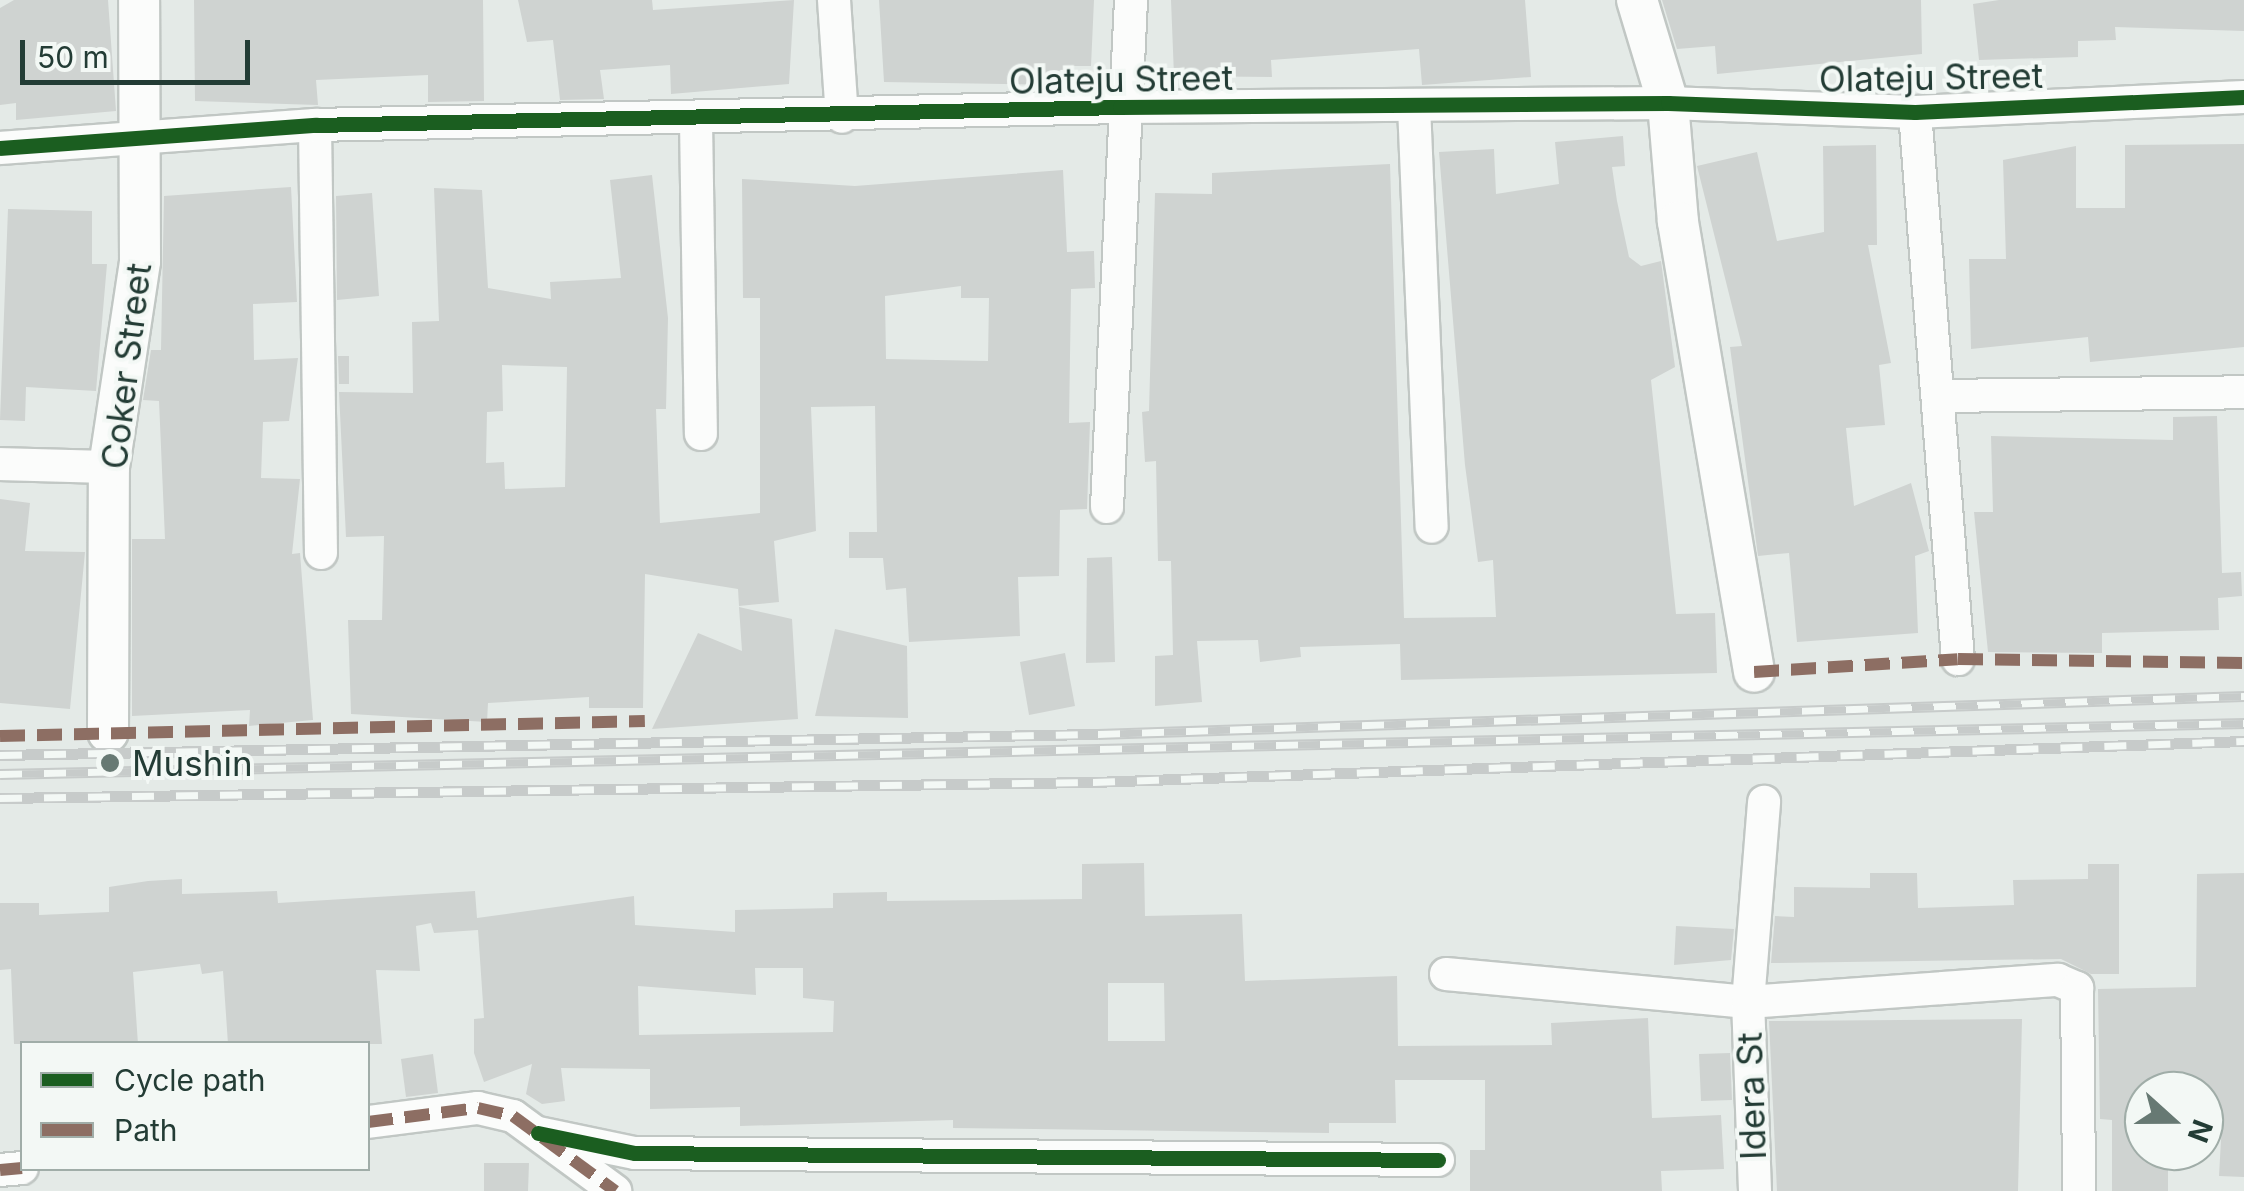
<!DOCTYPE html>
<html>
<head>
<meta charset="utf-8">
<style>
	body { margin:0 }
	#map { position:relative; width:2244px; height:1191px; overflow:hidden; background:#e4eae7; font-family:Inter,sans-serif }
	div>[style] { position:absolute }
	.building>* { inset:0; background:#cfd3d1 }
	.roads { filter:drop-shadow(2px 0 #c1c7c4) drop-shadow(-2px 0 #c1c7c4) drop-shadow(0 2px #c1c7c4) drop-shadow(0 -2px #c1c7c4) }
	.minor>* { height:32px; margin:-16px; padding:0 16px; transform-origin:16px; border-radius:16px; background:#fbfcfb }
	.tertiary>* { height:40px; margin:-20px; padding:0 20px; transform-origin:20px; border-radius:20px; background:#fbfcfb }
	.rail>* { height:11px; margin-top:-5.5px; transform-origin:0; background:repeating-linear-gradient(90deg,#f3f8f5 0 22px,#c7cbca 0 44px); box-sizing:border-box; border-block:2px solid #c7cbca }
	.quiet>* { height:12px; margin-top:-6px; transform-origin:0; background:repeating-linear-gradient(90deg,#8d6e63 0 25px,transparent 0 37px) }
	.cycleway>* { height:15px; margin:-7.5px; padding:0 7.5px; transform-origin:7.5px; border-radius:7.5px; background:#1b5e20 }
	.dots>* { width:28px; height:28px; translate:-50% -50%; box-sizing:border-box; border:5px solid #f3f8f5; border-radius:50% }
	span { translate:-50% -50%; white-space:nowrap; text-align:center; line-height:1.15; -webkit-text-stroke:8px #f3f8f5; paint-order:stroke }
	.street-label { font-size:35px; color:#233c35 }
	.poi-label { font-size:35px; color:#233c35 }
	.left { translate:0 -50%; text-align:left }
	.legend { position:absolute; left:20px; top:1041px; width:350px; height:130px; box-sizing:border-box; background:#f3f8f5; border:2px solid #a0ada8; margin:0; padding:12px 18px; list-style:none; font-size:30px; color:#233c35 }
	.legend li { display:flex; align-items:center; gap:20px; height:50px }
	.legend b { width:50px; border:2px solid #a0ada8 }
	.north { position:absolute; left:2124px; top:1071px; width:100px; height:100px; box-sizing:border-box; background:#f3f8f5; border:2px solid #a0ada8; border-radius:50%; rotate:111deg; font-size:28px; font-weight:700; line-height:40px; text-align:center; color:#233c35 }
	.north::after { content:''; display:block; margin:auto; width:35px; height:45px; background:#677973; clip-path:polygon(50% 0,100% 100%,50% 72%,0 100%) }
	.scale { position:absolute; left:20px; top:40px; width:230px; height:45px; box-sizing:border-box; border:5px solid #233c35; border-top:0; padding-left:12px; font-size:30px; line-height:35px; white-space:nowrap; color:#233c35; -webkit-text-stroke:8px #f3f8f5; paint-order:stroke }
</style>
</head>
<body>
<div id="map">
	<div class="building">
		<div style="clip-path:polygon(14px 0,108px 0,116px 111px,16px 120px,16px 103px,0 105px,0 8px)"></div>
		<div style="clip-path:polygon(194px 0,483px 0,484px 101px,428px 102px,428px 75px,316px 80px,318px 105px,195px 101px)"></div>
		<div style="clip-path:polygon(518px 0,652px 0,653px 10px,794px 0,789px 84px,671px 94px,670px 65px,600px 70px,604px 99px,560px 100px,553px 40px,527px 42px)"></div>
		<div style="clip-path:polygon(879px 0,1094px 0,1091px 66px,1070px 66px,1070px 85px,884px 82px)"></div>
		<div style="clip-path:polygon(1171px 0,1525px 0,1531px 77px,1422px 85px,1419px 49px,1271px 60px,1272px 77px,1174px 76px)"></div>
		<div style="clip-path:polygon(1662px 0,1921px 0,1922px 54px,1717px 74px,1715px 46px,1677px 49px)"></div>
		<div style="clip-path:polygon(1999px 0,2244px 0,2244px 31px,2115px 27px,2116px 40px,2078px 41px,2078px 57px,1979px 60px,1973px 4px)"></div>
		<div style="clip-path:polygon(1623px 136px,1625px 166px,1612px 167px,1617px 201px,1629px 257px,1641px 266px,1661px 261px,1675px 367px,1651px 380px,1676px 614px,1715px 613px,1717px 673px,1401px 680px,1400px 644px,1300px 647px,1301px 657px,1260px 662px,1258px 640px,1197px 641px,1202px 702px,1155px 706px,1155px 656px,1173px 655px,1171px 561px,1158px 561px,1156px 461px,1145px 462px,1142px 412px,1149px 411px,1155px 193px,1212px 194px,1212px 173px,1390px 164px,1404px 618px,1496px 617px,1493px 560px,1478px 562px,1465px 465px,1439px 152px,1494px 149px,1496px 194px,1559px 184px,1555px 142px)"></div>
		<div style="clip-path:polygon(2244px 144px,2244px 347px,2090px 362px,2088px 337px,1971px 349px,1969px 259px,2006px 259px,2003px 160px,2076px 146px,2076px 208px,2125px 208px,2125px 145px)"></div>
		<div style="clip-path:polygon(1876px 145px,1877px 245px,1868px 245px,1891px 363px,1879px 365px,1885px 425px,1846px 428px,1854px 506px,1911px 483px,1929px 551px,1915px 556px,1918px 633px,1797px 642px,1789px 553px,1758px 556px,1730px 347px,1742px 346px,1697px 166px,1757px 152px,1777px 241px,1824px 232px,1823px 146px)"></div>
		<div style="clip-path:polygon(evenodd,1063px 170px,1067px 252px,1094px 251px,1095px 288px,1071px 289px,1069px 423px,1090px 422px,1087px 509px,1060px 510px,1059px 576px,1018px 577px,1020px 636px,909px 642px,906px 588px,886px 590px,883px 558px,849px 558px,849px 532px,877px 532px,875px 406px,811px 407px,816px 531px,774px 541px,779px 602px,739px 606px,738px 589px,645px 574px,643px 708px,589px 708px,589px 697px,488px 703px,487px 722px,351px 714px,348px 620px,382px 620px,384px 536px,346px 537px,339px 392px,413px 393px,412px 322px,439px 321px,434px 188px,482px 190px,488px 288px,551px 299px,550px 282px,621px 278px,610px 180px,652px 175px,668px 318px,666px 409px,656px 409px,660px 523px,760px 513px,760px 298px,743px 298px,742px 179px,855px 186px,1063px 170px,961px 286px,961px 298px,989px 298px,988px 361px,886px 359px,885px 296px,961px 286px,1063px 170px,502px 365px,567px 367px,565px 487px,505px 489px,504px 462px,486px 463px,487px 412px,503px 411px,502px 365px)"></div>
		<div style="clip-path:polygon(291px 187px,297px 302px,253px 304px,254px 360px,298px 358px,289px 421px,263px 422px,261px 478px,300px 479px,292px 554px,300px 553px,313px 720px,249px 726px,250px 710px,132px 716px,132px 539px,165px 539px,159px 401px,143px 400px,151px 350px,161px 350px,164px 196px)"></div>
		<div style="clip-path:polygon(372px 193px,379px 296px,337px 300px,336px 196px)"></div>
		<div style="clip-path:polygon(8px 209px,92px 211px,92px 264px,107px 264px,96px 391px,26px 387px,25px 421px,0 420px)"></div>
		<div style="clip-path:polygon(338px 356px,349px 356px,349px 384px,339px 384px)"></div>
		<div style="clip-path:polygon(2217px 416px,2222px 573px,2241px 572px,2242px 596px,2218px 598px,2219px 630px,2102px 633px,2102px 653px,1988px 652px,1974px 512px,1993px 512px,1991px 436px,2173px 440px,2173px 417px)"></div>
		<div style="clip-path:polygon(0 499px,30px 503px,25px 551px,85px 552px,70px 709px,0 703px)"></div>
		<div style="clip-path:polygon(1112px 557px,1115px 662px,1086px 663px,1087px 558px)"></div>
		<div style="clip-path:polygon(739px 607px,792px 619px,798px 719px,652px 729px,698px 633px,742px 651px)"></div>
		<div style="clip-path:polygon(835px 629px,907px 646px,908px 718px,815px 716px)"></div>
		<div style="clip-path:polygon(1065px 653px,1075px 706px,1029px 715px,1020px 662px)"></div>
		<div style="clip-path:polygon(evenodd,1144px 863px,1145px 916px,1242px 914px,1245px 981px,1397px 976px,1398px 1046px,1552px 1045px,1551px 1023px,1648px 1018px,1652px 1118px,1721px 1115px,1724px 1169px,1661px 1171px,1662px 1191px,1470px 1191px,1470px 1150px,1485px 1150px,1485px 1080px,1395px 1080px,1396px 1123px,1329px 1123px,1329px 1133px,953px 1128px,953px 1120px,740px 1126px,740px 1107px,650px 1109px,650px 1069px,561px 1068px,565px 1101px,542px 1104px,526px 1094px,532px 1064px,484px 1082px,474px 1053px,474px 1019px,484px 1018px,478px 930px,434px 933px,431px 923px,416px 926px,420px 971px,376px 970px,382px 1044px,228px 1044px,223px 971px,202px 974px,200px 964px,133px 972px,138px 1044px,14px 1044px,11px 969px,0 970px,0 903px,39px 903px,39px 915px,109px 912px,109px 887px,148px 881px,182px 879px,182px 894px,277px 891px,278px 903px,475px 891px,477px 918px,634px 896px,635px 925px,735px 932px,735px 910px,833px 908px,833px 893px,887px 892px,887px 901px,1082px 899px,1082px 864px,1144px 863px,755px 968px,803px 968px,803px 998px,834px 1001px,833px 1032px,639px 1035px,638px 986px,756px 995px,755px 968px,1144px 863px,1108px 983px,1164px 983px,1165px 1041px,1108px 1041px,1108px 983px)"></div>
		<div style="clip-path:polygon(2088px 864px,2119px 864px,2119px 974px,2091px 974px,2061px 959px,1771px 963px,1775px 916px,1794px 917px,1794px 887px,1870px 888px,1870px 873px,1917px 873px,1918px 908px,2014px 905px,2013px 880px,2088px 879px)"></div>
		<div style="clip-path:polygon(2244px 873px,2244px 1177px,2219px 1176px,2222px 1122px,2204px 1121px,2204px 1091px,2144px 1091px,2144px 1151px,2168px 1151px,2168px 1191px,2112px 1191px,2112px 1120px,2100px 1119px,2098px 989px,2196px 987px,2197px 874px)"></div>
		<div style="clip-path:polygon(1676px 926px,1734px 929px,1731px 960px,1674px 965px)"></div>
		<div style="clip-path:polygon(2022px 1019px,2018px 1191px,1777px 1191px,1769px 1021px)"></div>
		<div style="clip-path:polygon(1730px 1053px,1732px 1100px,1701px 1101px,1699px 1054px)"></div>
		<div style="clip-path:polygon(433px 1054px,438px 1093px,406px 1097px,401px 1059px)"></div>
		<div style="clip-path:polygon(484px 1163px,529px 1163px,528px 1191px,484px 1191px)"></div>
	</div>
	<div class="roads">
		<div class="minor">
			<div style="left:834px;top:0;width:117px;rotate:86.1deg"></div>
			<div style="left:1414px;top:106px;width:421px;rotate:87.6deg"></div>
			<div style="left:1915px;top:112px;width:549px;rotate:85.51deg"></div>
			<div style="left:696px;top:121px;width:313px;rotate:89.1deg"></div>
			<div style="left:315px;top:125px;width:428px;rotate:89.2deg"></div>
			<div style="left:0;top:148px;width:316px;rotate:-4.2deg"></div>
			<div style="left:315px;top:125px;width:805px;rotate:-1.28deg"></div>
			<div style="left:1120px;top:107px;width:548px;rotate:-0.42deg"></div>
			<div style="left:1668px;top:103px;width:247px;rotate:2.1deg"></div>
			<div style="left:1915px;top:112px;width:329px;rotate:-2.6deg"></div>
			<div style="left:1938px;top:396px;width:306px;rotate:-0.7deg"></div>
			<div style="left:0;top:464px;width:109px;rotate:1.6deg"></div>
			<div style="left:1107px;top:507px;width:508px;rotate:-87.29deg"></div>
			<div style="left:1446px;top:974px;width:303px;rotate:5.3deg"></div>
			<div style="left:1748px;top:1002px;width:311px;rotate:-4.1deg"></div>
			<div style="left:2058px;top:980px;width:21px;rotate:23deg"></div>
			<div style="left:2077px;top:988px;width:203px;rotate:89.4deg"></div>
			<div style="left:368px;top:1122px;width:111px;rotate:-7.3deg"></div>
			<div style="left:478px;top:1108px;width:36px;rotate:13deg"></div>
			<div style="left:513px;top:1116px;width:127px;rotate:36.3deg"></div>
			<div style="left:538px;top:1133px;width:99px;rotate:11.7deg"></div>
			<div style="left:635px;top:1153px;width:803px;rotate:0.5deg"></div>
			<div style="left:0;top:1170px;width:22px;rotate:-5deg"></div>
			<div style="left:1755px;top:1191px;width:189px;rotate:-92.1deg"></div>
			<div style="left:1748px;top:1002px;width:201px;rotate:-85.4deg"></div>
		</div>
		<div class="tertiary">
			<div style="left:1637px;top:0;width:108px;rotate:73.2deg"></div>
			<div style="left:1668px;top:103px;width:119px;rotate:85.2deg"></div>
			<div style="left:1678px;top:222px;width:456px;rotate:80.4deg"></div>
			<div style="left:108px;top:732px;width:265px;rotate:-89.8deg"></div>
			<div style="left:109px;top:467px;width:208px;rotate:-81.4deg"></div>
			<div style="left:140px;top:261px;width:261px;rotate:-90.2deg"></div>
		</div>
	</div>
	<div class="rail">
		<div style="left:0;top:755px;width:1098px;rotate:-1.1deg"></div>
		<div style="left:1098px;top:734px;width:1147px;rotate:-1.9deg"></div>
		<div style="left:0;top:774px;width:2245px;rotate:-1.3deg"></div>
		<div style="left:0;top:798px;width:1093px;rotate:-0.84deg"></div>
		<div style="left:1093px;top:782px;width:1152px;rotate:-2.04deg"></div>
	</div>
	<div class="quiet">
		<div style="left:1754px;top:672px;width:204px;rotate:-3.6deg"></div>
		<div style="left:1958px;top:659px;width:286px;rotate:0.8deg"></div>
		<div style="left:0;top:736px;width:645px;rotate:-1.33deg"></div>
		<div style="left:368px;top:1122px;width:111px;rotate:-7.3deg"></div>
		<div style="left:478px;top:1108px;width:36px;rotate:13deg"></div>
		<div style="left:513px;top:1116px;width:127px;rotate:36.3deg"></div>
		<div style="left:0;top:1170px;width:22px;rotate:-5deg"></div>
	</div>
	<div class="cycleway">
		<div style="left:0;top:148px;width:316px;rotate:-4.2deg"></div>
		<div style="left:315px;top:125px;width:805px;rotate:-1.28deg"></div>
		<div style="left:1120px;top:107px;width:548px;rotate:-0.42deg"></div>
		<div style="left:1668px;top:103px;width:247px;rotate:2.1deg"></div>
		<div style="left:1915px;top:112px;width:329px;rotate:-2.6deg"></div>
		<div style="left:538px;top:1133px;width:99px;rotate:11.7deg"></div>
		<div style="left:635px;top:1153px;width:803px;rotate:0.5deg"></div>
	</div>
	<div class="dots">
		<div style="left:110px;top:763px;background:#677973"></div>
	</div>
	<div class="street-label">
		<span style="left:1931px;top:77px;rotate:-1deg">Olateju Street</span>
		<span style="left:1121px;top:79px;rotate:-1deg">Olateju Street</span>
		<span style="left:126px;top:366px;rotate:-83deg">Coker Street</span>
		<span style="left:1751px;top:1096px;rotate:-92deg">Idera St</span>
	</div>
	<div class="poi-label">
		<span class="left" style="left:132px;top:763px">Mushin</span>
	</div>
	<ul class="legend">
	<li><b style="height:12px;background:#1b5e20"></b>Cycle path</li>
	<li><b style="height:12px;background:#8d6e63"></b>Path</li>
	</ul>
	<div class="north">N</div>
	<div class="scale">50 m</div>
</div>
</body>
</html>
